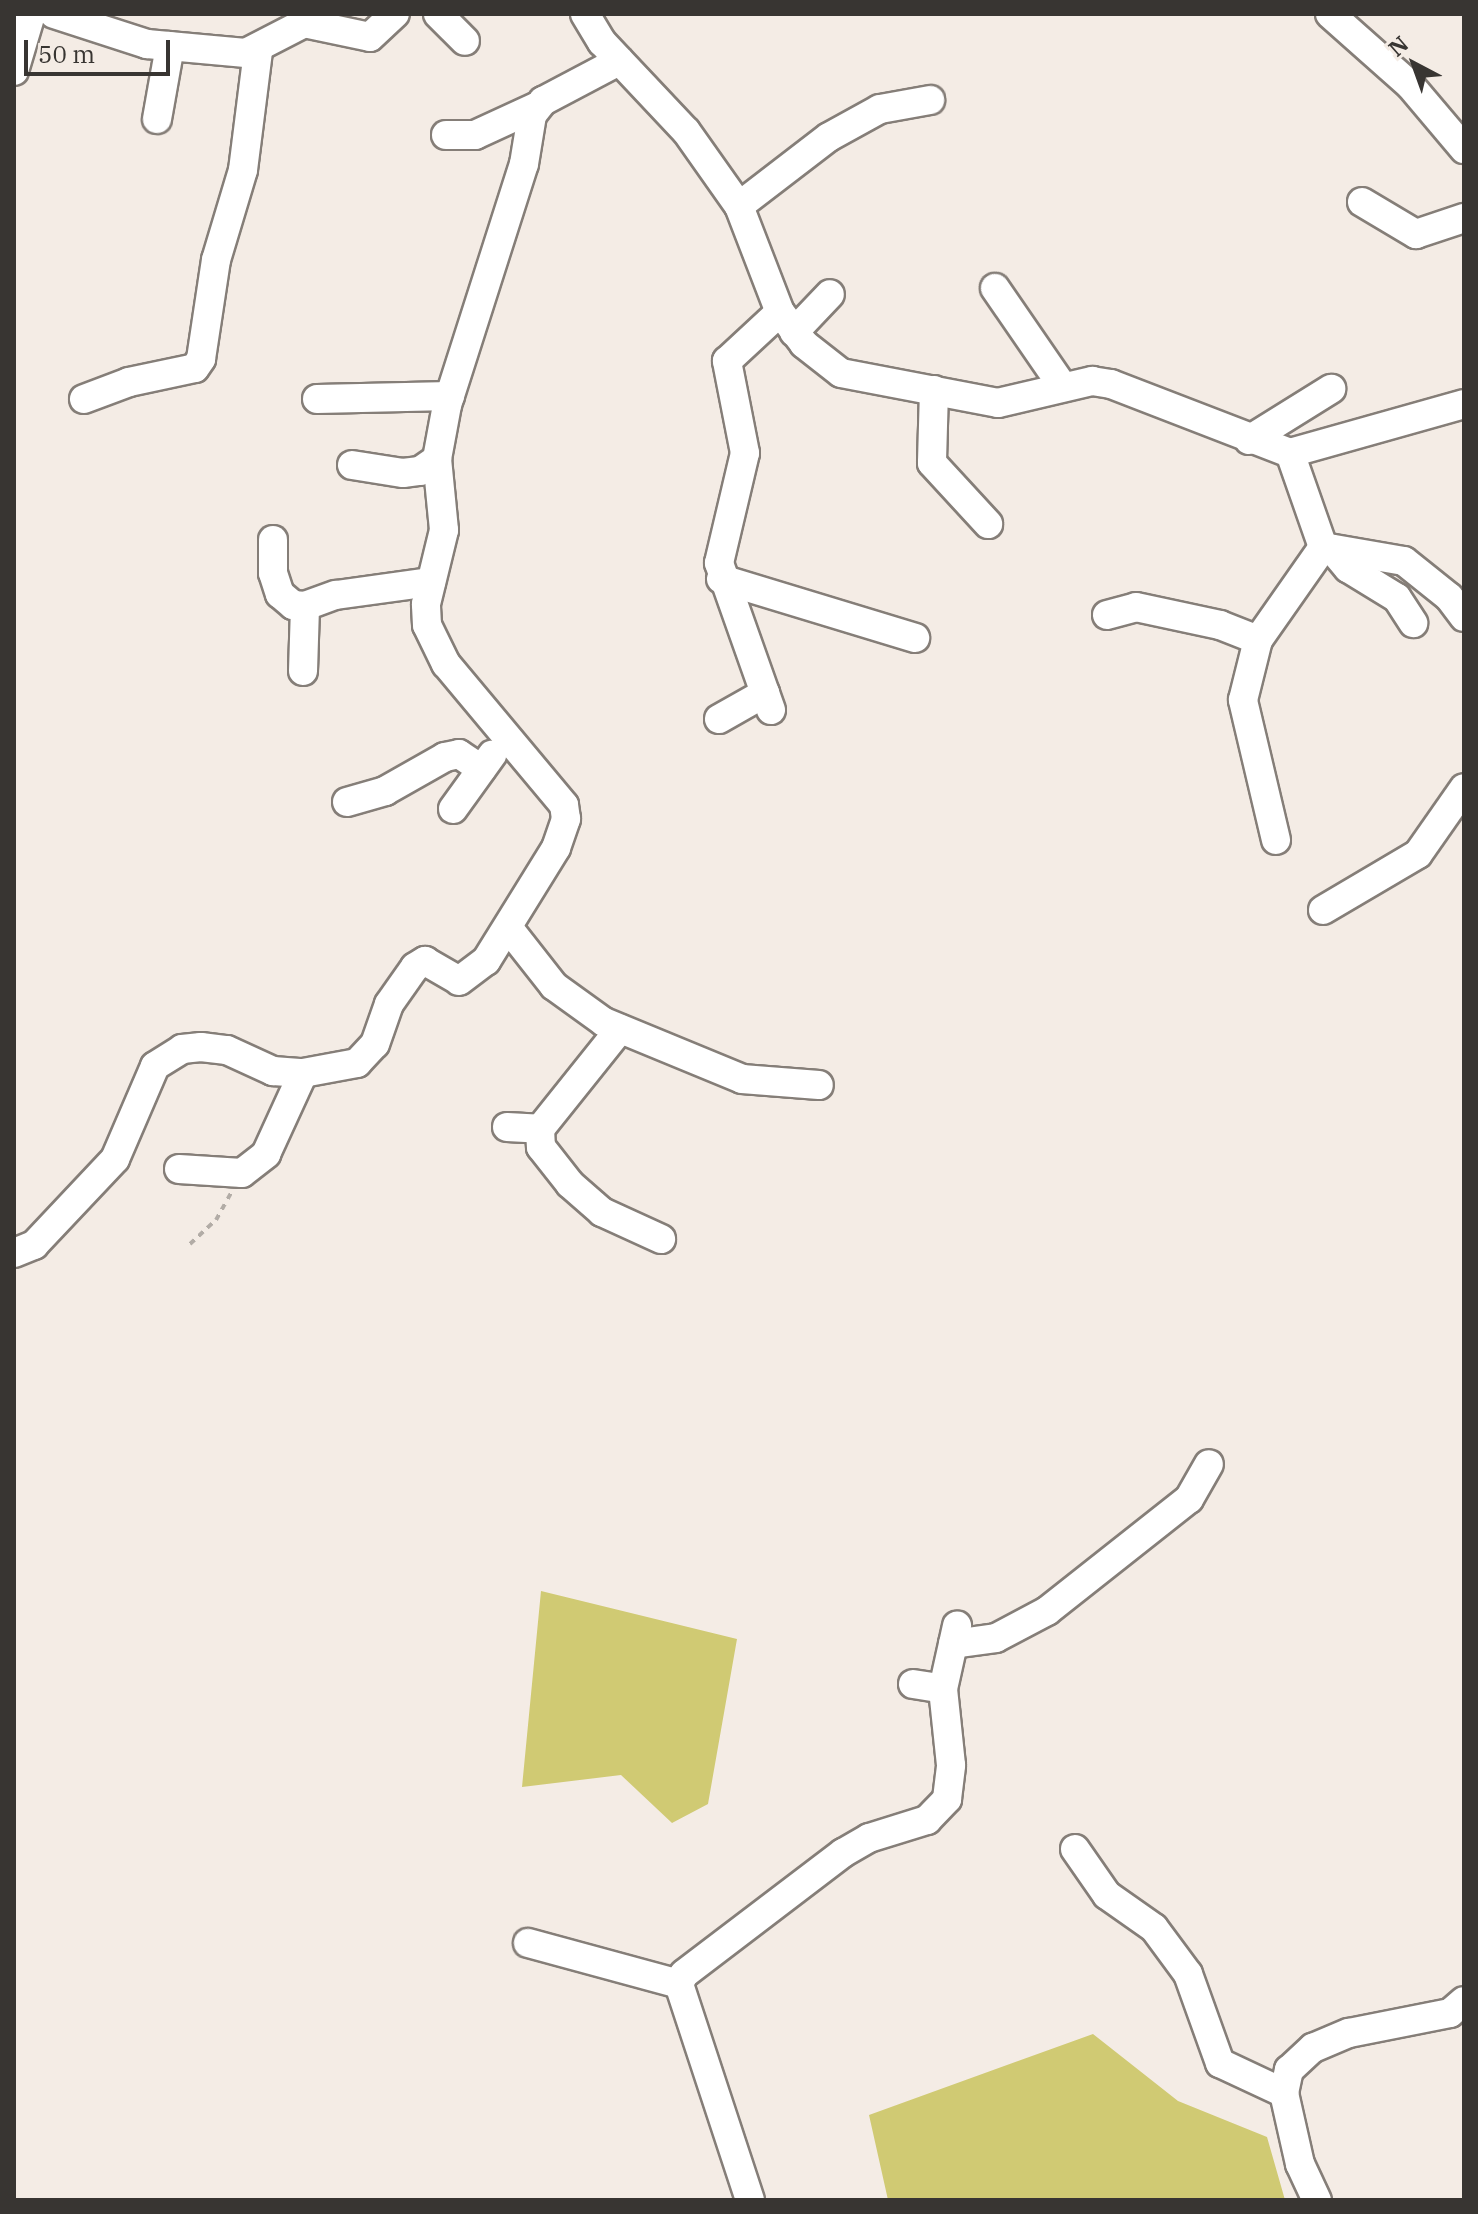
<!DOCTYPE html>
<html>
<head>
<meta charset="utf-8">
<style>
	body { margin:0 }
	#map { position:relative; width:1478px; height:2214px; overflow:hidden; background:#f4ece5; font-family:"IBM Plex Serif",serif }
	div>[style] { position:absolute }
	.water>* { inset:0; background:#d0ca73 }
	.path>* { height:4px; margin-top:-2px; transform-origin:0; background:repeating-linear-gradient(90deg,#b2aca6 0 6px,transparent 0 12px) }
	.roads { filter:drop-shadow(2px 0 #857e78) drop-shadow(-2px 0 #857e78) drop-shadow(0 2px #857e78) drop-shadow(0 -2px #857e78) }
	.minor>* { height:28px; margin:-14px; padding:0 14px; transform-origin:14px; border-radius:14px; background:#fff }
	span { translate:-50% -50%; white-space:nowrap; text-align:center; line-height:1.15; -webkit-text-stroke:6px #f4ece5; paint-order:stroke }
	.frame { position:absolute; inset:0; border:16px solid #383532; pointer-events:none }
	.north { position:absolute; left:1374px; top:24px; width:80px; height:80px; -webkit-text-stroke:6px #f4ece5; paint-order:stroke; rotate:319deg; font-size:22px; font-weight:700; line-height:32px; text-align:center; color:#383532 }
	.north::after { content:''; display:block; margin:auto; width:28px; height:36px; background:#383532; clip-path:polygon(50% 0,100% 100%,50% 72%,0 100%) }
	.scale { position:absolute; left:24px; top:40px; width:146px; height:36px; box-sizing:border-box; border:4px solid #383532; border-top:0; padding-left:10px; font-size:24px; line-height:28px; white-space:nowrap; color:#383532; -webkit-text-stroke:6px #f4ece5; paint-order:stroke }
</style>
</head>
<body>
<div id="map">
	<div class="water">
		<div style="clip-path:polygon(541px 1591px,737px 1639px,708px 1804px,672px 1823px,621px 1775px,522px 1787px)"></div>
		<div style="clip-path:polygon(1093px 2034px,1178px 2101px,1267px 2137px,1285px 2200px,888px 2200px,869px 2115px)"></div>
	</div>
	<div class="path">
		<div style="left:190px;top:1244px;width:35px;rotate:-43deg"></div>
		<div style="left:216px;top:1220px;width:31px;rotate:-61deg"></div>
	</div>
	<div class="roads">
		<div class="minor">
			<div style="left:54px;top:14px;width:98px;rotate:17.9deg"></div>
			<div style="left:147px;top:44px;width:99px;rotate:5.2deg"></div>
			<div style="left:246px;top:53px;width:65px;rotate:-27.3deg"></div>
			<div style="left:304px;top:23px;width:67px;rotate:12deg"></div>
			<div style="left:370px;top:37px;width:34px;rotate:-43deg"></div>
			<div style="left:438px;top:14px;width:38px;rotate:45deg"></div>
			<div style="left:585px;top:14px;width:33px;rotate:59deg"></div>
			<div style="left:602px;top:42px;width:122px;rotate:46.7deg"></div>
			<div style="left:686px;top:131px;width:92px;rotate:54.8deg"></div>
			<div style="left:739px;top:206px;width:114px;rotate:68.9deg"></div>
			<div style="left:780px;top:312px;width:40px;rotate:53deg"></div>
			<div style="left:804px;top:344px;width:47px;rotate:38.1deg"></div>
			<div style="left:841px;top:373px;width:160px;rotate:10.8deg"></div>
			<div style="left:998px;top:403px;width:97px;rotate:-13.2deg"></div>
			<div style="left:1092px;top:381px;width:19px;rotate:9deg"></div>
			<div style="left:1111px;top:384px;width:192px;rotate:21.1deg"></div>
			<div style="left:1290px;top:453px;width:181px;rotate:-15.7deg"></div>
			<div style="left:1330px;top:14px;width:107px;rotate:41.6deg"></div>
			<div style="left:1410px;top:85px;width:84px;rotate:49.8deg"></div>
			<div style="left:14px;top:71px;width:59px;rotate:-73.4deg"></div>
			<div style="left:157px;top:119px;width:74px;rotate:-79.9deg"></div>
			<div style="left:446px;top:135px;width:29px"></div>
			<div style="left:475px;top:135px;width:67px;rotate:-24.7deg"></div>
			<div style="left:1362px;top:202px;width:63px;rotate:30.7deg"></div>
			<div style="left:1416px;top:234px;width:51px;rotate:-18.4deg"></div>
			<div style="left:739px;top:206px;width:113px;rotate:-37.5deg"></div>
			<div style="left:829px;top:137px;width:58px;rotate:-28.8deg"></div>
			<div style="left:880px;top:109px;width:51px;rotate:-10.2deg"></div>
			<div style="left:995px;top:288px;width:120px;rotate:55.5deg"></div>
			<div style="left:794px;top:332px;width:52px;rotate:-46.5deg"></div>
			<div style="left:934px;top:390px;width:73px;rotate:91.6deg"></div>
			<div style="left:932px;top:463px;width:83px;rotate:47.4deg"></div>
			<div style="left:84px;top:399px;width:48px;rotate:-20.7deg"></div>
			<div style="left:129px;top:382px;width:67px;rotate:-12deg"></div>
			<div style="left:195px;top:368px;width:11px;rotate:-56deg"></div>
			<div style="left:201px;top:359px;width:100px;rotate:-81.4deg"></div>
			<div style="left:216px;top:260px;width:94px;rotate:-73.3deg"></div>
			<div style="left:243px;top:170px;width:120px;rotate:-82.8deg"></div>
			<div style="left:317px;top:399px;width:133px;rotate:-1.3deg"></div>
			<div style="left:1249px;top:440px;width:97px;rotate:-31.9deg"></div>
			<div style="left:352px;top:465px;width:52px;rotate:8.9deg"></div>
			<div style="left:403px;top:473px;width:17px;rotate:-7deg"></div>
			<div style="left:420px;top:471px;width:21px;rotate:-35deg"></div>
			<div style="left:273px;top:540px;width:33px;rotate:90deg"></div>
			<div style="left:273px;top:573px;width:22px;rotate:72deg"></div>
			<div style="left:280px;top:594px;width:17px;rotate:40deg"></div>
			<div style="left:293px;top:605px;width:12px;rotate:5deg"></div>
			<div style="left:1323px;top:547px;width:82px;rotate:9.8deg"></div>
			<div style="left:1404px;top:561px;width:58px;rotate:38.7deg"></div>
			<div style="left:1449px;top:597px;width:25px;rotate:53deg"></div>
			<div style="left:1332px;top:549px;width:25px;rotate:50deg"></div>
			<div style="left:1348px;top:568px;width:57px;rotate:31.5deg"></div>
			<div style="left:1397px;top:598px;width:30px;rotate:57deg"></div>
			<div style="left:721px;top:579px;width:203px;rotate:16.9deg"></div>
			<div style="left:1107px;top:615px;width:30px;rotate:-15deg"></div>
			<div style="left:1136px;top:607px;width:86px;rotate:12.1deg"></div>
			<div style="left:1220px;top:625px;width:41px;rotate:21.5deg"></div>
			<div style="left:303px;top:671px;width:65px;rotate:-88.2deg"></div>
			<div style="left:305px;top:606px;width:33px;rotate:-20deg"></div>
			<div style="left:336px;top:595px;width:96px;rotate:-7.8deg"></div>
			<div style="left:771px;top:710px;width:156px;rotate:-109.5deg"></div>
			<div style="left:719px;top:563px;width:113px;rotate:-76.7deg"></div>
			<div style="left:745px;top:453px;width:94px;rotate:-101.1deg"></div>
			<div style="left:727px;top:361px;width:72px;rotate:-42.8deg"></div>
			<div style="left:719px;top:719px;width:53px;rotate:-29.5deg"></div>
			<div style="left:347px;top:802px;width:40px;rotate:-16deg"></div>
			<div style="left:385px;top:791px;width:69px;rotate:-29.5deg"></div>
			<div style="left:445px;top:757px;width:14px;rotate:-12deg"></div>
			<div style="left:459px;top:754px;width:27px;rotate:34deg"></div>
			<div style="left:453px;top:809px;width:67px;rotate:-54.2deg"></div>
			<div style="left:1276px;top:840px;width:144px;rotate:-103.3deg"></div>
			<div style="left:1243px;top:700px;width:62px;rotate:-76deg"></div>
			<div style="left:1258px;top:640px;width:113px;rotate:-55deg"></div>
			<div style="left:1323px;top:547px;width:100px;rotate:-109.3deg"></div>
			<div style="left:1323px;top:910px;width:110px;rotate:-30.5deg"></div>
			<div style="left:1418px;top:854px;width:80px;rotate:-55.1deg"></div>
			<div style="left:510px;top:930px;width:71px;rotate:51.8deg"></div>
			<div style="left:554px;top:986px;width:62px;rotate:35.8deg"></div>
			<div style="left:604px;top:1022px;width:149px;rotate:22.4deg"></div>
			<div style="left:742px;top:1079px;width:77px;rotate:4.5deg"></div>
			<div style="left:620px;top:1029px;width:128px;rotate:128.7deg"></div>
			<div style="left:540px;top:1129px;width:18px;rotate:87deg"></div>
			<div style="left:541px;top:1147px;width:47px;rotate:51.9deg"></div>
			<div style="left:570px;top:1184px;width:43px;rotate:41.2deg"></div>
			<div style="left:602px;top:1212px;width:65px;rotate:24.6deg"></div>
			<div style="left:507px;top:1127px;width:33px;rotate:3deg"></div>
			<div style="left:179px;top:1169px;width:63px;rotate:3.6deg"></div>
			<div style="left:242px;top:1173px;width:31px;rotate:-38deg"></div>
			<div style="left:266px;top:1154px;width:89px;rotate:-65.4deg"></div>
			<div style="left:14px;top:1253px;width:22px;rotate:-22deg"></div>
			<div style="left:34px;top:1245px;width:118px;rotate:-46.7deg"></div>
			<div style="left:115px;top:1159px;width:101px;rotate:-66.7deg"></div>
			<div style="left:155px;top:1066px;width:32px;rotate:-32deg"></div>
			<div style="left:182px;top:1049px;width:19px;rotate:-6deg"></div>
			<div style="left:201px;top:1047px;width:26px;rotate:7deg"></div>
			<div style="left:227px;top:1050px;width:51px;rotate:24.5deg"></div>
			<div style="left:273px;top:1071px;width:30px;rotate:4deg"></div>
			<div style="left:303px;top:1073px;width:55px;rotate:-10.5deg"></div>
			<div style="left:357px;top:1063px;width:26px;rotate:-47deg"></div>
			<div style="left:375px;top:1044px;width:42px;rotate:-70.7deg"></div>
			<div style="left:389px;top:1004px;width:45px;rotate:-54.9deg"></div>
			<div style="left:415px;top:967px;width:12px;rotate:-31deg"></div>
			<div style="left:425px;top:961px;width:39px;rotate:30deg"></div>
			<div style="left:459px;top:981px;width:34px;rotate:-37deg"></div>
			<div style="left:486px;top:961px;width:133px;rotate:-58.2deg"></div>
			<div style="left:556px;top:848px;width:31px;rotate:-71deg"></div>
			<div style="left:566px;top:819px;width:14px;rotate:-98deg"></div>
			<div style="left:564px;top:805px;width:184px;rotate:-129.9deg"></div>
			<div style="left:446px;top:664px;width:43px;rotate:-116deg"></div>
			<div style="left:427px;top:625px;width:21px;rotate:-93deg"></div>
			<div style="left:426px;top:604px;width:76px;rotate:-76.3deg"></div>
			<div style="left:444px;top:530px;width:71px;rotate:-95.6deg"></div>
			<div style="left:437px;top:459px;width:55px;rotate:-79.5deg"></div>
			<div style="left:447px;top:405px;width:253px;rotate:-72.3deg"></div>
			<div style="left:524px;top:164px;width:50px;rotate:-80.7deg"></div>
			<div style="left:532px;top:115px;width:18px;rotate:-52deg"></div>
			<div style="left:543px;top:101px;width:86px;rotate:-27.8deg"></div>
			<div style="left:953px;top:1644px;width:43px;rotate:-7.9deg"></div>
			<div style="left:996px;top:1638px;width:58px;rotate:-27.9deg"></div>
			<div style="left:1047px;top:1611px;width:181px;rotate:-38.3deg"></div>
			<div style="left:1189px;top:1499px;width:40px;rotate:-60.3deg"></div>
			<div style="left:913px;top:1684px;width:30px;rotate:9deg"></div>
			<div style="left:1075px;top:1849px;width:56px;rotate:55.2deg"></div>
			<div style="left:1107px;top:1895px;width:57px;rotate:35.1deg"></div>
			<div style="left:1154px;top:1928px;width:57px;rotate:53.5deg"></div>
			<div style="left:1188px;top:1974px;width:95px;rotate:70.2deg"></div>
			<div style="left:1220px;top:2063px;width:71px;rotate:25.1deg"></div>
			<div style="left:1284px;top:2093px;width:73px;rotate:77.3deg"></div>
			<div style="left:1300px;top:2164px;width:40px;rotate:65deg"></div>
			<div style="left:528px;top:1943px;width:156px;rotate:15.2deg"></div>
			<div style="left:1284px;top:2093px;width:24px;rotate:-78deg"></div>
			<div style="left:1289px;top:2070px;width:33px;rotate:-43deg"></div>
			<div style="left:1313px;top:2048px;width:39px;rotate:-23deg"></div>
			<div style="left:1349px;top:2033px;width:103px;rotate:-11.2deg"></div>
			<div style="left:1450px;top:2013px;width:18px;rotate:-41deg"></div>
			<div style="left:750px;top:2200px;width:227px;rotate:-108.2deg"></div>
			<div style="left:679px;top:1984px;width:11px;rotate:-63deg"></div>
			<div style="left:684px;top:1974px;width:200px;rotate:-37.3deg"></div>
			<div style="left:843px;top:1853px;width:30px;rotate:-30deg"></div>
			<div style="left:869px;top:1838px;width:61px;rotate:-17.2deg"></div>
			<div style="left:927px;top:1820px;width:29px;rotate:-46deg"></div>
			<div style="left:947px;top:1799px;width:34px;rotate:-83deg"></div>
			<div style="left:951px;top:1765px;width:76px;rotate:-96deg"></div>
			<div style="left:943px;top:1689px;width:65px;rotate:-77.5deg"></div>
		</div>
	</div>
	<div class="frame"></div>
	<div class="north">N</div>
	<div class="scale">50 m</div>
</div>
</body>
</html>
